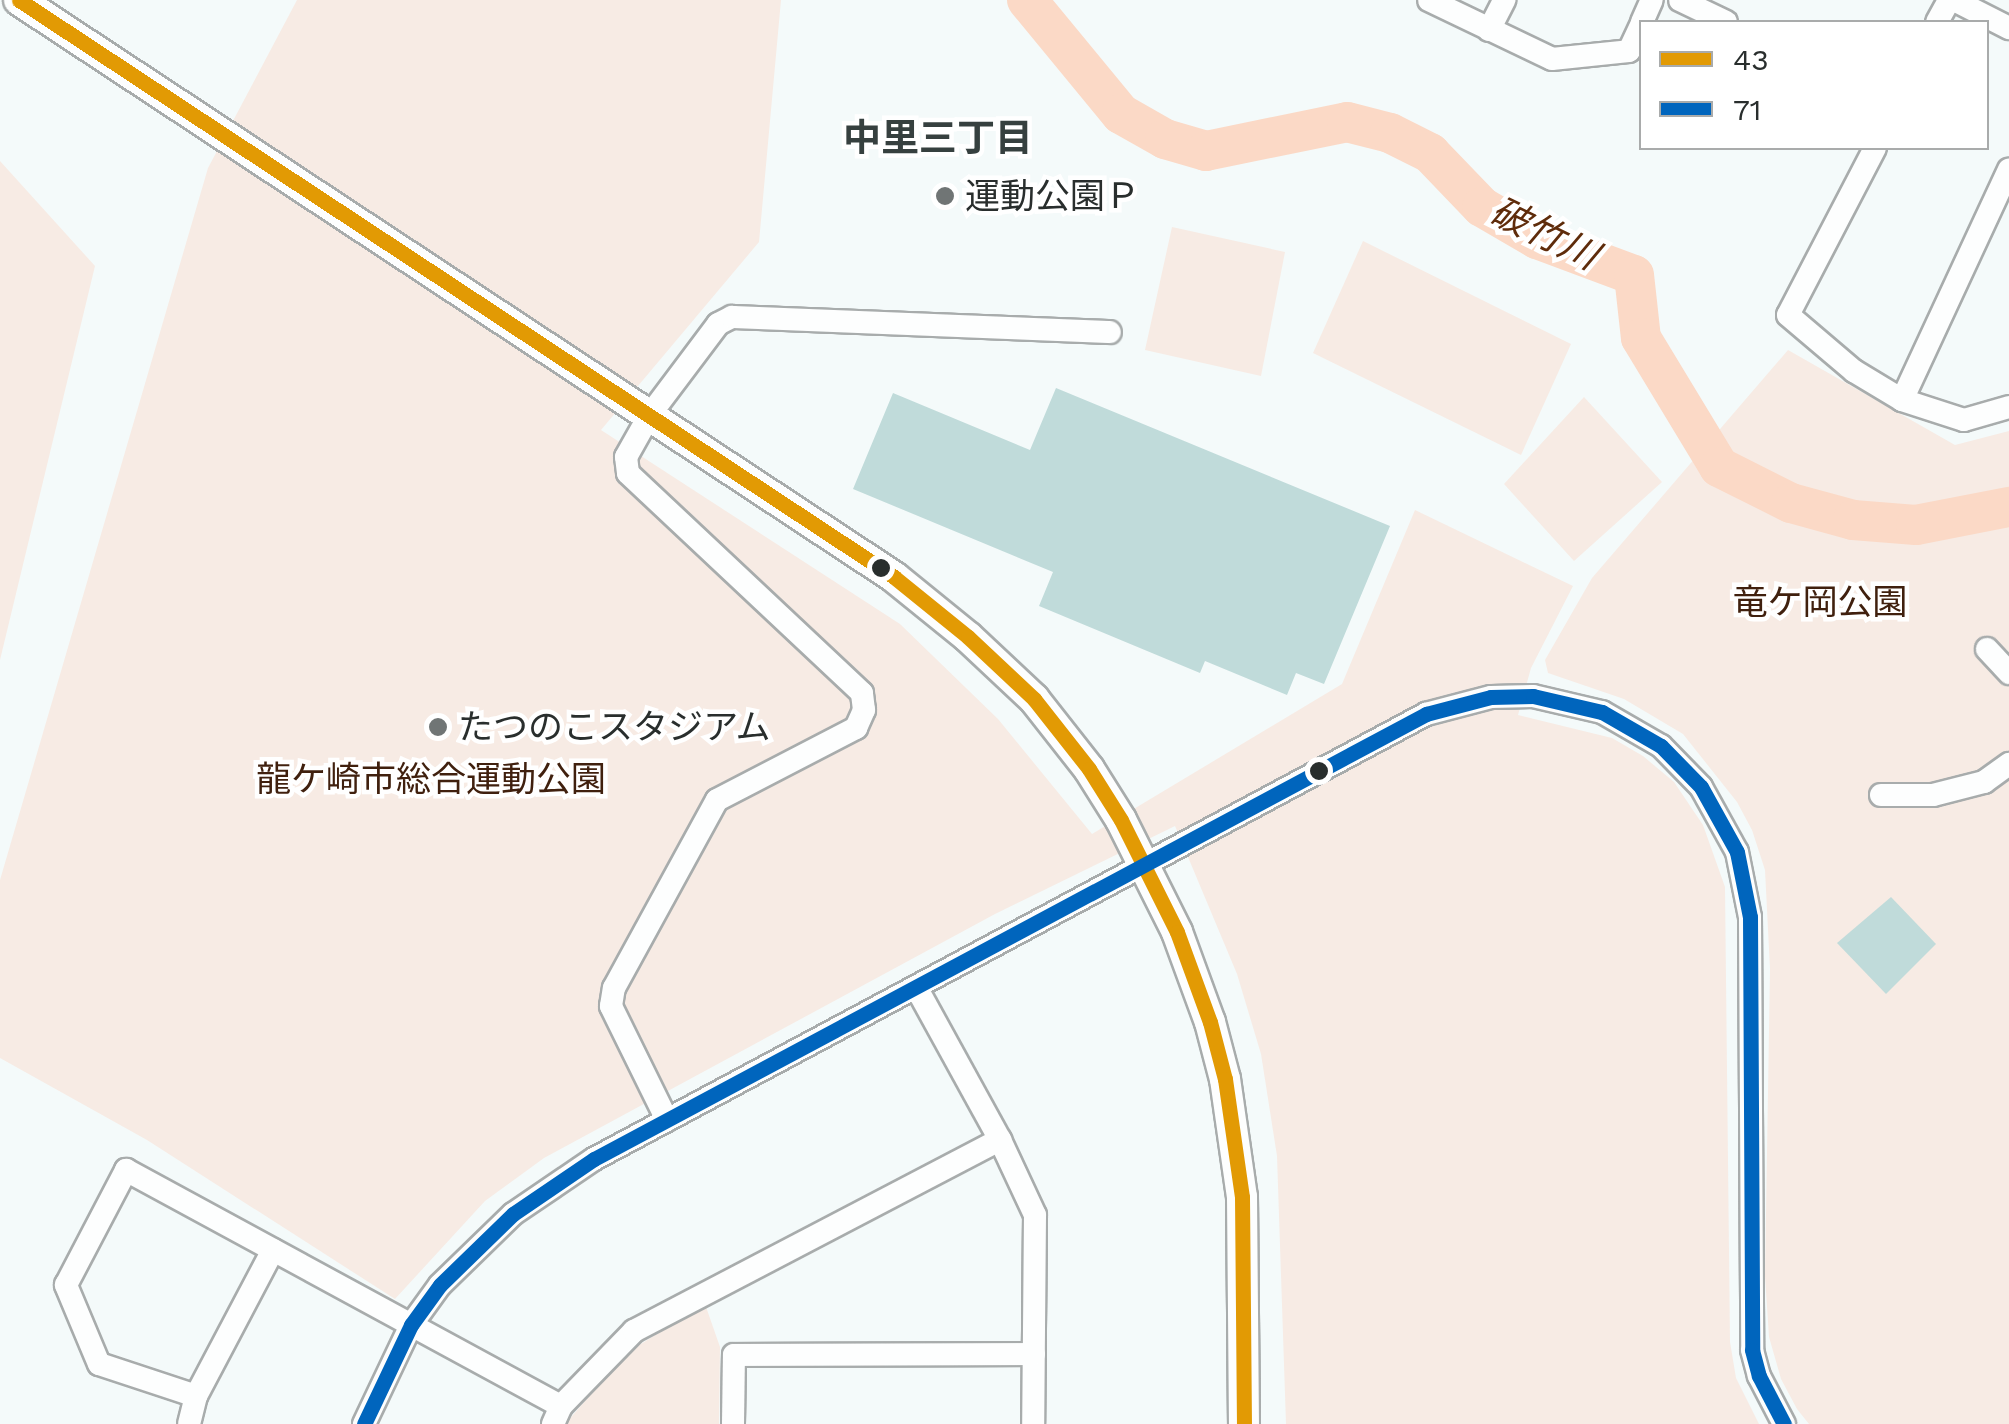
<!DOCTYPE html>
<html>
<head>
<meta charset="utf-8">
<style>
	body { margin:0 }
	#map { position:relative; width:2009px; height:1424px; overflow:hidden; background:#f4fafa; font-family:"Work Sans","Noto Sans JP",sans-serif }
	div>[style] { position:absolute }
	.green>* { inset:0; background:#f7ebe4 }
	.river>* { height:40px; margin:-20px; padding:0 20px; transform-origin:20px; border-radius:20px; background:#fbd9c6 }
	.building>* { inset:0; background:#c0dbda }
	.roads { filter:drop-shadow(2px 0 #a8acac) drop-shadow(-2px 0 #a8acac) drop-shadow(0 2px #a8acac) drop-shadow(0 -2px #a8acac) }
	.minor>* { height:22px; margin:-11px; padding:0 11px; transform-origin:11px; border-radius:11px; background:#fdfefe }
	.major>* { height:30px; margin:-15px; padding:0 15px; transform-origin:15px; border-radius:15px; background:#fdfefe }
	.bus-1>* { height:15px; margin:-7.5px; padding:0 7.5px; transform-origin:7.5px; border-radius:7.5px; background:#e29a04 }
	.bus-2>* { height:15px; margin:-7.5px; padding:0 7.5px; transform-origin:7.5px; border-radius:7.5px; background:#0065bd }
	.dots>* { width:28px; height:28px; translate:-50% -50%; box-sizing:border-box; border:5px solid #fff; border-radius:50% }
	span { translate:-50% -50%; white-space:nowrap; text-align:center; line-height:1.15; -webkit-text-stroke:9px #fff; paint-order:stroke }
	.poi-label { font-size:35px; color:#292e2d }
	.left { translate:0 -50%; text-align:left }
	.park-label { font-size:35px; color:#40200e }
	.neighbourhood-label { font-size:38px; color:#36403f; font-weight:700 }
	.water-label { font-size:38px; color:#5f2c0b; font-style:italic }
	.legend { position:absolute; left:1639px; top:20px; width:350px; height:130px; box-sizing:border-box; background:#fff; border:2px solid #a9abab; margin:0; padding:12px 18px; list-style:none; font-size:30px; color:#292e2d }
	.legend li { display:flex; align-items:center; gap:20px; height:50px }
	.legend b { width:50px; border:2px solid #a9abab }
</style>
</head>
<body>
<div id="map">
	<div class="green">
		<div style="clip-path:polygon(297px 0,781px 0,759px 242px,601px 430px,900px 624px,998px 719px,1092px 834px,1342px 684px,1415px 510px,1573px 586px,1531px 668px,1518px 715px,1612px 738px,1643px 756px,1674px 782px,1703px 825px,1725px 887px,1730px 1342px,1736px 1378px,1759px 1424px,1286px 1424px,1277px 1156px,1261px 1054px,1237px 974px,1175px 826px,995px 914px,544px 1158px,485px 1201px,395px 1299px,147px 1140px,0 1058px,0 880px,208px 168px)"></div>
		<div style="clip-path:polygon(0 161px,95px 266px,0 660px)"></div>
		<div style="clip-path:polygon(1172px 227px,1285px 252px,1261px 376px,1145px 350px)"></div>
		<div style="clip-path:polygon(1363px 241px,1571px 344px,1521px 455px,1313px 353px)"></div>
		<div style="clip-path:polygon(1788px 350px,1955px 445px,2009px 431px,2009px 1424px,1809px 1424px,1797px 1409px,1781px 1379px,1769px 1337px,1765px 1276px,1770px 969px,1765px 870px,1752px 830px,1737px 802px,1683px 734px,1624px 699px,1548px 673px,1545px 660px,1592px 578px)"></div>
		<div style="clip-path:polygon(1584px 397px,1662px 482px,1574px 561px,1504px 484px)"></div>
		<div style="clip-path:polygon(705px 1304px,720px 1347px,719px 1424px,565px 1424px,628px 1352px)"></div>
	</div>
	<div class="river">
		<div style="left:1027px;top:0;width:148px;rotate:50.5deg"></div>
		<div style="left:1121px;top:114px;width:51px;rotate:29.6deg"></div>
		<div style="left:1165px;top:139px;width:43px;rotate:16.3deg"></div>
		<div style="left:1206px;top:151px;width:144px;rotate:-11.6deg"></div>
		<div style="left:1347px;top:122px;width:44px;rotate:14.3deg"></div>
		<div style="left:1390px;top:133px;width:45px;rotate:26.6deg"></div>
		<div style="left:1430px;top:153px;width:75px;rotate:46.1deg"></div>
		<div style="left:1482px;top:207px;width:64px;rotate:30.2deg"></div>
		<div style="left:1537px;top:239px;width:103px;rotate:20.4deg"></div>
		<div style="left:1634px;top:275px;width:63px;rotate:83.7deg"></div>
		<div style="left:1641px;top:338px;width:151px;rotate:58.8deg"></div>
		<div style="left:1719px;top:467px;width:80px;rotate:26.6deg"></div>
		<div style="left:1791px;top:503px;width:64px;rotate:15.3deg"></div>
		<div style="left:1853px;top:520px;width:63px;rotate:4.5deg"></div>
		<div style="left:1916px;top:525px;width:95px;rotate:-11deg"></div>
	</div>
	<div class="building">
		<div style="clip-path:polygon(1056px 388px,1390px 526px,1324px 684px,1296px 673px,1287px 695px,1205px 661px,1200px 673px,1039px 606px,1053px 572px,853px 489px,893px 393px,1030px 450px)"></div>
		<div style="clip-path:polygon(1891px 897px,1936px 944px,1886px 994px,1837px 943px)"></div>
	</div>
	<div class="roads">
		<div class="minor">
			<div style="left:1429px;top:0;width:136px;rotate:25.6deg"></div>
			<div style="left:1552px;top:59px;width:77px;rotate:-5.9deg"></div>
			<div style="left:1629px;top:51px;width:31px;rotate:-65deg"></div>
			<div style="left:1680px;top:0;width:51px;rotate:25.6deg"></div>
			<div style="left:1954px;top:0;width:62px;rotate:27deg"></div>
			<div style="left:1642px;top:22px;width:24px;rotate:-66deg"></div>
			<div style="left:1937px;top:22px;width:25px;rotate:-61deg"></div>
			<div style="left:1489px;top:30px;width:34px;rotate:-63deg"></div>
			<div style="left:1875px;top:148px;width:188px;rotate:117.5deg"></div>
			<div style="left:1788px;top:315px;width:87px;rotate:40.3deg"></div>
			<div style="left:1854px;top:371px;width:56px;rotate:31.1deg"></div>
			<div style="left:1902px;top:400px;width:65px;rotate:17.9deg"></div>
			<div style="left:1964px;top:420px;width:47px;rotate:-16.1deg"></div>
			<div style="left:1902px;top:400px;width:254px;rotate:-65.1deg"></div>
			<div style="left:1987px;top:649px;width:33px;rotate:47deg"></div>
			<div style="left:1881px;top:795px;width:52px"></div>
			<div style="left:1933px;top:795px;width:53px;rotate:-14.3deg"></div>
			<div style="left:1984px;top:782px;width:31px;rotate:-36deg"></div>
			<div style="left:916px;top:987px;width:175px;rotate:61.2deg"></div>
			<div style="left:1000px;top:1140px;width:83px;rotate:65deg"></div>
			<div style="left:1035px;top:1215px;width:209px;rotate:90.5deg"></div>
			<div style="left:667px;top:1120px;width:127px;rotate:-116.2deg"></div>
			<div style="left:611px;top:1006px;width:18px;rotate:-81deg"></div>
			<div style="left:614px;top:988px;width:214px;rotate:-61.3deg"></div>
			<div style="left:717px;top:800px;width:157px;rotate:-27.4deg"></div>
			<div style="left:856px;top:728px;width:20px;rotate:-66deg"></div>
			<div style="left:864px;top:710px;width:17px;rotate:-97deg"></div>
			<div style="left:862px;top:693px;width:321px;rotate:-136.8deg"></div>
			<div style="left:628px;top:473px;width:16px;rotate:-97deg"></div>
			<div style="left:626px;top:457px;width:47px;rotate:-60.7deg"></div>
			<div style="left:649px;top:416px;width:115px;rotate:-53.1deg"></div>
			<div style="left:718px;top:324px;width:16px;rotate:-27deg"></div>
			<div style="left:732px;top:317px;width:378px;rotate:2.3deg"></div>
			<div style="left:196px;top:1396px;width:165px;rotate:-62.2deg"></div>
			<div style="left:189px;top:1424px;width:29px;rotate:-76deg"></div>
			<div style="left:196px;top:1396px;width:102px;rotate:-161.7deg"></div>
			<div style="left:99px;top:1364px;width:86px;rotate:-112.7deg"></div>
			<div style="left:66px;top:1285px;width:130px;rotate:-62.4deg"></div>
			<div style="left:126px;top:1170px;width:495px;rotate:28.5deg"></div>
			<div style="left:364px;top:1424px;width:110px;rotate:-64.6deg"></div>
			<div style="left:411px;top:1325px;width:49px;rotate:-54.1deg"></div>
			<div style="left:440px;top:1285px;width:102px;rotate:-44.2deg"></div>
			<div style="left:513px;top:1214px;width:98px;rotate:-34.2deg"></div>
			<div style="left:594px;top:1159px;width:944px;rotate:-28.14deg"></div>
			<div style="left:1426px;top:714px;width:67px;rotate:-14.7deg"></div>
			<div style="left:1491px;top:697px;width:42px;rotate:-1.4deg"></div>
			<div style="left:1533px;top:696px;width:71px;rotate:13.1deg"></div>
			<div style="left:1602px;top:712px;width:68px;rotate:30deg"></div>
			<div style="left:1661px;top:746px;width:57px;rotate:45.7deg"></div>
			<div style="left:1701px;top:787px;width:74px;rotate:61deg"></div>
			<div style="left:1737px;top:852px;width:66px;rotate:78.7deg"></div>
			<div style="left:1750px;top:917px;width:433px;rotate:89.7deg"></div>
			<div style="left:1752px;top:1350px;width:27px;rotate:75deg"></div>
			<div style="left:1759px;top:1376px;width:54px;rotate:62.5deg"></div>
			<div style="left:553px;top:1424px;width:20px;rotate:-66deg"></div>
			<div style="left:561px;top:1406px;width:105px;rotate:-45.8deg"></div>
			<div style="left:634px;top:1331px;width:413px;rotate:-27.6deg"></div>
			<div style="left:733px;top:1424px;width:69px;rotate:-89.2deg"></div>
			<div style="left:734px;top:1355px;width:300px;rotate:-0.2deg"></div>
		</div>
		<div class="major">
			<div style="left:19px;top:0;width:1048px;rotate:33.4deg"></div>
			<div style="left:894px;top:577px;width:95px;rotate:39deg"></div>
			<div style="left:968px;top:637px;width:91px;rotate:43.2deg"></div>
			<div style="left:1034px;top:699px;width:89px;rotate:51.8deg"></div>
			<div style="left:1089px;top:769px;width:60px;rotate:57.9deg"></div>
			<div style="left:1121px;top:820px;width:125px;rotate:63.4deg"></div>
			<div style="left:1177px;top:932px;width:96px;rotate:69.9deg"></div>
			<div style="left:1210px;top:1022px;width:59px;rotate:75.3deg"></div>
			<div style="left:1225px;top:1079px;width:119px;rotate:81.8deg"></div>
			<div style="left:1242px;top:1197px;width:227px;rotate:89.5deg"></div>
		</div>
	</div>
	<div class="bus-1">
		<div style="left:19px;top:0;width:1048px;rotate:33.4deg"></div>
		<div style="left:894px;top:577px;width:95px;rotate:39deg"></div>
		<div style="left:968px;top:637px;width:91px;rotate:43.2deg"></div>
		<div style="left:1034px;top:699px;width:89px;rotate:51.8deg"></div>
		<div style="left:1089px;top:769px;width:60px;rotate:57.9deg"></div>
		<div style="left:1121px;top:820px;width:125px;rotate:63.4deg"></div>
		<div style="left:1177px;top:932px;width:96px;rotate:69.9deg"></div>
		<div style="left:1210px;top:1022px;width:59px;rotate:75.3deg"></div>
		<div style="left:1225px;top:1079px;width:119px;rotate:81.8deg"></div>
		<div style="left:1242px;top:1197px;width:227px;rotate:89.5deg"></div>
	</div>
	<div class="bus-2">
		<div style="left:364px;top:1424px;width:110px;rotate:-64.6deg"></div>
		<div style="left:411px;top:1325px;width:49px;rotate:-54.1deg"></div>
		<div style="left:440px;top:1285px;width:102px;rotate:-44.2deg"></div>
		<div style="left:513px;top:1214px;width:98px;rotate:-34.2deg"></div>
		<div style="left:594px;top:1159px;width:944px;rotate:-28.14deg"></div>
		<div style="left:1426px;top:714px;width:67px;rotate:-14.7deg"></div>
		<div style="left:1491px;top:697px;width:42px;rotate:-1.4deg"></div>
		<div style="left:1533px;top:696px;width:71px;rotate:13.1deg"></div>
		<div style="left:1602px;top:712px;width:68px;rotate:30deg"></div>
		<div style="left:1661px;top:746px;width:57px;rotate:45.7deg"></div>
		<div style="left:1701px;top:787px;width:74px;rotate:61deg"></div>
		<div style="left:1737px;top:852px;width:66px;rotate:78.7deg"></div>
		<div style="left:1750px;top:917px;width:433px;rotate:89.7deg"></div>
		<div style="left:1752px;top:1350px;width:27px;rotate:75deg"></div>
		<div style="left:1759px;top:1376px;width:54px;rotate:62.5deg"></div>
	</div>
	<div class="dots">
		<div style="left:945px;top:196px;background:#707575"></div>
		<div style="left:881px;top:568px;background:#292e2d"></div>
		<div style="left:438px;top:727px;background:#707575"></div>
		<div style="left:1319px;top:771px;background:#292e2d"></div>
	</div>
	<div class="poi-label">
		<span class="left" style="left:965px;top:196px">運動公園Ｐ</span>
		<span class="left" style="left:458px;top:727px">たつのこスタジアム</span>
	</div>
	<div class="park-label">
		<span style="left:1820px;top:602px">竜ケ岡公園</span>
		<span style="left:431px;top:779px">龍ケ崎市総合運動公園</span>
	</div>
	<div class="neighbourhood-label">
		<span style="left:938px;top:139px">中里三丁目</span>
	</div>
	<div class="water-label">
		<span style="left:1544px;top:234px;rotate:26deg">破竹川</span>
	</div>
	<ul class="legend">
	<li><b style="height:12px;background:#e29a04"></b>43</li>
	<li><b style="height:12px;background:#0065bd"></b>71</li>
	</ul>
</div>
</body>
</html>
